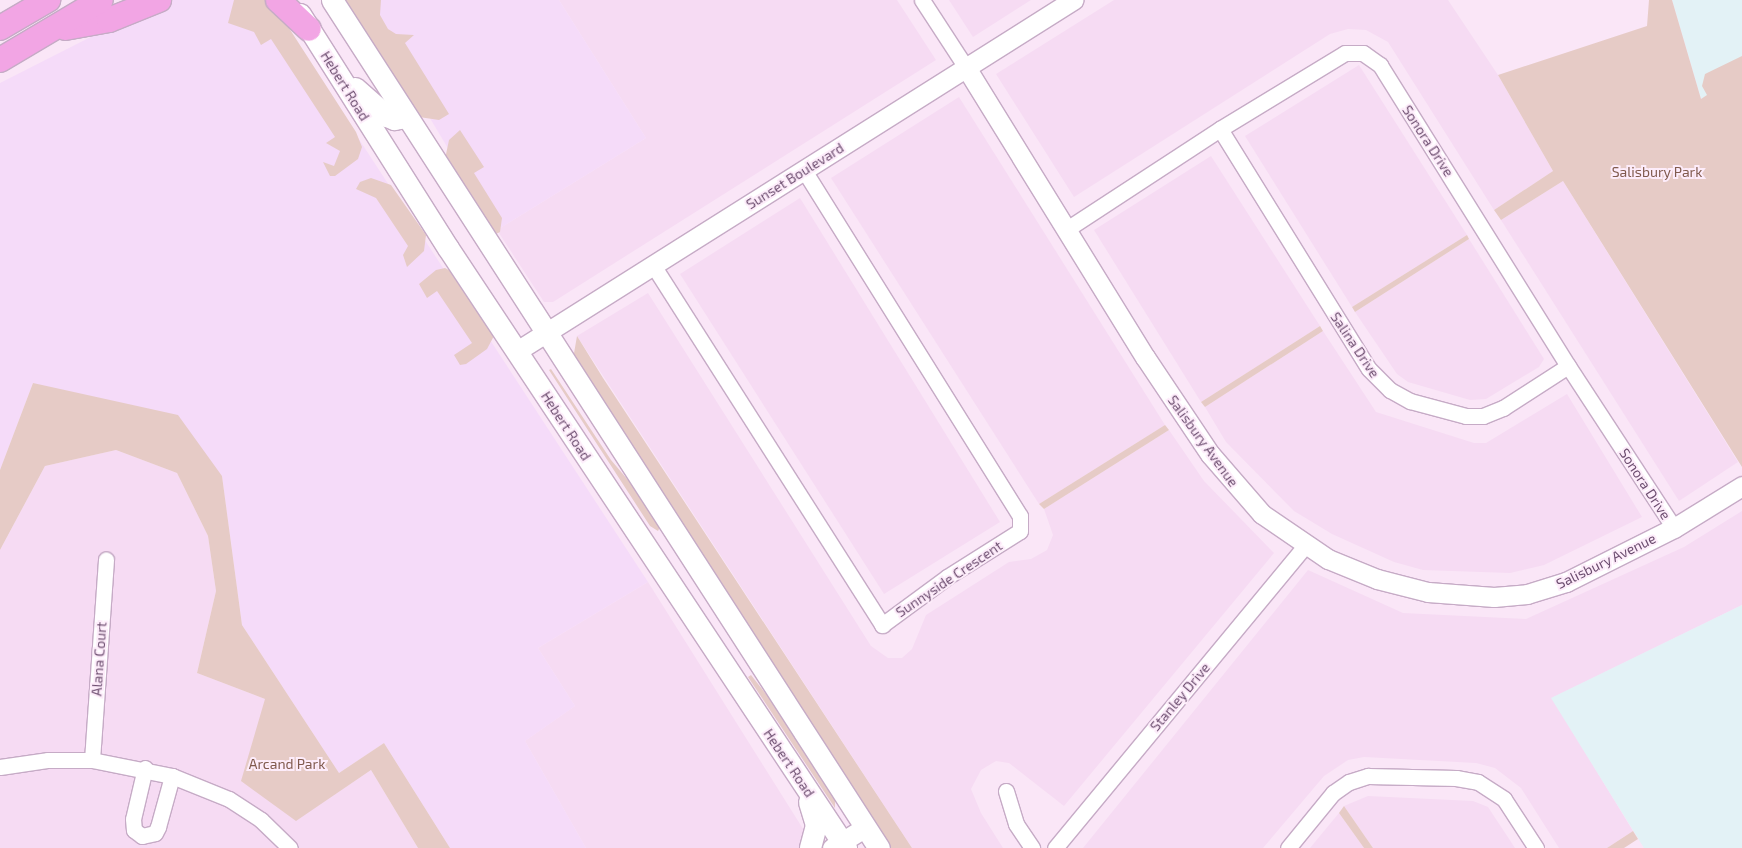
<!DOCTYPE html>
<html>
<head>
<meta charset="utf-8">
<style>
	body { margin:0 }
	#map { position:relative; width:1742px; height:848px; overflow:hidden; background:#fae6f7; font-family:"Exo 2",sans-serif }
	div>[style] { position:absolute }
	.residential>* { inset:0; background:#f6dbf3 }
	.commercial>* { inset:0; background:#f5dbf9 }
	.education>* { inset:0; background:#e3f2f6 }
	.green>* { inset:0; background:#e6cbc6 }
	.roads { filter:drop-shadow(1px 0 #c6abc6) drop-shadow(-1px 0 #c6abc6) drop-shadow(0 1px #c6abc6) drop-shadow(0 -1px #c6abc6) }
	.minor>* { height:15px; margin:-7.5px; padding:0 7.5px; transform-origin:7.5px; border-radius:7.5px; background:#fff }
	.tertiary>* { height:19px; margin:-9.5px; padding:0 9.5px; transform-origin:9.5px; border-radius:9.5px; background:#fff }
	.secondary>* { height:21px; margin:-10.5px; padding:0 10.5px; transform-origin:10.5px; border-radius:10.5px; background:#fff }
	.primary>* { height:24px; margin:-12px; padding:0 12px; transform-origin:12px; border-radius:12px; background:#f2a5e4 }
	span { translate:-50% -50%; white-space:nowrap; text-align:center; line-height:1.15; -webkit-text-stroke:4px #fdecfa; paint-order:stroke }
	.street-label { font-size:14px; color:#6d4e70 }
	.park-label { font-size:14px; color:#805a4d }
</style>
</head>
<body>
<div id="map">
	<div class="residential">
		<div style="clip-path:polygon(559px 0,897px 0,936px 60px,553px 302px,544px 302px,497px 230px,646px 138px)"></div>
		<div style="clip-path:polygon(949px 0,1031px 0,973px 37px)"></div>
		<div style="clip-path:polygon(1114px 0,1448px 0,1498px 75px,1553px 171px,1494px 210px,1388px 42px,1366px 30px,1348px 29px,1330px 34px,1074px 197px,996px 74px)"></div>
		<div style="clip-path:polygon(1359px 65px,1467px 235px,1352px 307px,1245px 136px)"></div>
		<div style="clip-path:polygon(959px 97px,1165px 425px,1039px 504px,831px 178px)"></div>
		<div style="clip-path:polygon(1211px 156px,1320px 326px,1201px 402px,1094px 230px)"></div>
		<div style="clip-path:polygon(1563px 181px,1738px 462px,1679px 501px,1501px 220px)"></div>
		<div style="clip-path:polygon(800px 198px,1000px 522px,884px 594px,680px 274px)"></div>
		<div style="clip-path:polygon(1469px 239px,1544px 359px,1539px 367px,1486px 399px,1470px 400px,1408px 382px,1397px 374px,1355px 312px)"></div>
		<div style="clip-path:polygon(648px 293px,871px 646px,888px 658px,902px 658px,912px 649px,926px 615px,1009px 562px,1031px 559px,1047px 550px,1053px 535px,1044px 509px,1169px 430px,1204px 481px,1274px 553px,1064px 806px,1009px 763px,996px 761px,981px 770px,971px 789px,981px 813px,1003px 848px,912px 848px,577px 336px)"></div>
		<div style="clip-path:polygon(1323px 331px,1376px 412px,1474px 443px,1486px 443px,1567px 394px,1642px 517px,1544px 565px,1510px 573px,1423px 570px,1394px 562px,1332px 534px,1294px 511px,1226px 442px,1205px 407px)"></div>
		<div style="clip-path:polygon(116px 450px,177px 473px,208px 536px,216px 591px,197px 673px,265px 699px,296px 820px,371px 770px,418px 848px,0 848px,0 550px,45px 466px)"></div>
		<div style="clip-path:polygon(1742px 511px,1742px 605px,1552px 698px,1633px 831px,1607px 848px,1559px 848px,1521px 788px,1495px 768px,1476px 763px,1364px 757px,1348px 760px,1324px 776px,1263px 848px,1083px 848px,1308px 570px,1403px 613px,1526px 619px,1684px 547px)"></div>
		<div style="clip-path:polygon(648px 582px,805px 832px,816px 848px,586px 848px,525px 741px,575px 706px,538px 648px)"></div>
		<div style="clip-path:polygon(1368px 796px,1473px 801px,1488px 807px,1515px 848px,1373px 848px,1344px 806px)"></div>
		<div style="clip-path:polygon(1339px 813px,1364px 848px,1310px 848px)"></div>
	</div>
	<div class="commercial">
		<div style="clip-path:polygon(174px 0,266px 0,274px 9px,648px 582px,538px 648px,575px 706px,525px 741px,586px 848px,450px 848px,384px 743px,339px 773px,242px 625px,222px 476px,33px 383px,0 470px,0 83px,138px 13px)"></div>
		<div style="clip-path:polygon(359px 0,559px 0,646px 138px,497px 230px)"></div>
	</div>
	<div class="education">
		<div style="clip-path:polygon(1672px 0,1742px 0,1742px 77px,1701px 99px)"></div>
		<div style="clip-path:polygon(1742px 605px,1742px 848px,1644px 848px,1551px 698px)"></div>
	</div>
	<div class="green">
		<div style="clip-path:polygon(234px 0,267px 0,278px 11px,356px 132px,362px 147px,358px 159px,335px 176px,330px 176px,323px 162px,334px 166px,340px 151px,326px 143px,335px 137px,271px 39px,261px 45px,254px 32px,228px 23px)"></div>
		<div style="clip-path:polygon(345px 0,381px 0,380px 15px,388px 29px,396px 34px,414px 35px,405px 43px,449px 114px,439px 120px,419px 117px)"></div>
		<div style="clip-path:polygon(1649px 0,1672px 0,1701px 99px,1707px 95px,1702px 86px,1705px 74px,1742px 56px,1742px 467px,1563px 181px,1501px 220px,1494px 210px,1553px 171px,1498px 75px,1647px 26px)"></div>
		<div style="clip-path:polygon(460px 130px,484px 167px,474px 173px,502px 218px,500px 232px,494px 235px,445px 159px,449px 140px)"></div>
		<div style="clip-path:polygon(371px 178px,391px 185px,426px 235px,424px 251px,407px 267px,403px 255px,408px 246px,376px 198px,356px 189px,360px 182px)"></div>
		<div style="clip-path:polygon(1467px 235px,1469px 239px,1355px 312px,1352px 307px)"></div>
		<div style="clip-path:polygon(445px 268px,454px 273px,495px 334px,487px 349px,466px 364px,460px 365px,454px 355px,472px 343px,437px 291px,427px 298px,419px 284px,436px 270px)"></div>
		<div style="clip-path:polygon(1320px 326px,1323px 331px,1205px 407px,1201px 402px)"></div>
		<div style="clip-path:polygon(577px 336px,603px 378px,912px 848px,890px 848px,573px 359px)"></div>
		<div style="clip-path:polygon(551px 369px,611px 460px,644px 499px,660px 527px,658px 531px,650px 526px,549px 370px)"></div>
		<div style="clip-path:polygon(33px 383px,178px 415px,222px 476px,242px 625px,339px 773px,384px 743px,450px 848px,418px 848px,371px 770px,296px 821px,241px 781px,265px 699px,197px 673px,216px 591px,208px 536px,177px 473px,116px 450px,45px 466px,0 550px,0 470px)"></div>
		<div style="clip-path:polygon(1165px 425px,1169px 430px,1044px 509px,1039px 504px)"></div>
		<div style="clip-path:polygon(751px 675px,795px 731px,835px 795px,835px 808px,748px 677px)"></div>
		<div style="clip-path:polygon(1344px 806px,1373px 848px,1364px 848px,1339px 813px)"></div>
		<div style="clip-path:polygon(1633px 831px,1638px 839px,1624px 848px,1607px 848px)"></div>
	</div>
	<div class="roads">
		<div class="minor">
			<div style="left:922px;top:0;width:82px;rotate:56.9deg"></div>
			<div style="left:1220px;top:129px;width:282px;rotate:58.2deg"></div>
			<div style="left:1369px;top:369px;width:30px;rotate:45deg"></div>
			<div style="left:1390px;top:390px;width:23px;rotate:29deg"></div>
			<div style="left:1410px;top:401px;width:58px;rotate:15deg"></div>
			<div style="left:1466px;top:416px;width:17px"></div>
			<div style="left:1483px;top:416px;width:22px;rotate:-22deg"></div>
			<div style="left:1503px;top:408px;width:77px;rotate:-32.9deg"></div>
			<div style="left:1067px;top:229px;width:183px;rotate:-33.2deg"></div>
			<div style="left:1220px;top:129px;width:146px;rotate:-31.3deg"></div>
			<div style="left:1345px;top:53px;width:18px"></div>
			<div style="left:1363px;top:53px;width:21px;rotate:35deg"></div>
			<div style="left:1380px;top:65px;width:355px;rotate:58deg"></div>
			<div style="left:1568px;top:366px;width:194px;rotate:56.8deg"></div>
			<div style="left:653px;top:265px;width:427px;rotate:57.5deg"></div>
			<div style="left:882px;top:625px;width:81px;rotate:-36.4deg"></div>
			<div style="left:947px;top:577px;width:86px;rotate:-32.2deg"></div>
			<div style="left:1020px;top:531px;width:15px;rotate:-90deg"></div>
			<div style="left:1020px;top:516px;width:408px;rotate:-122deg"></div>
			<div style="left:92px;top:760px;width:201px;rotate:-86deg"></div>
			<div style="left:0;top:767px;width:49px;rotate:-8.3deg"></div>
			<div style="left:48px;top:760px;width:44px"></div>
			<div style="left:92px;top:760px;width:82px;rotate:11.3deg"></div>
			<div style="left:172px;top:776px;width:61px;rotate:22deg"></div>
			<div style="left:229px;top:799px;width:38px;rotate:33deg"></div>
			<div style="left:261px;top:820px;width:40px;rotate:44deg"></div>
			<div style="left:145px;top:768px;width:52px;rotate:103.2deg"></div>
			<div style="left:133px;top:819px;width:11px;rotate:85deg"></div>
			<div style="left:134px;top:830px;width:10px;rotate:37deg"></div>
			<div style="left:142px;top:836px;width:13px;rotate:-13deg"></div>
			<div style="left:155px;top:833px;width:7px;rotate:-63deg"></div>
			<div style="left:158px;top:827px;width:53px;rotate:-74.6deg"></div>
			<div style="left:1006px;top:791px;width:34px;rotate:73deg"></div>
			<div style="left:1016px;top:824px;width:29px;rotate:56deg"></div>
			<div style="left:1055px;top:848px;width:392px;rotate:-50.4deg"></div>
			<div style="left:1288px;top:848px;width:71px;rotate:-50.7deg"></div>
			<div style="left:1333px;top:793px;width:19px;rotate:-35deg"></div>
			<div style="left:1349px;top:782px;width:20px;rotate:-18deg"></div>
			<div style="left:1368px;top:776px;width:88px;rotate:1.3deg"></div>
			<div style="left:1456px;top:778px;width:22px;rotate:10deg"></div>
			<div style="left:1478px;top:782px;width:31px;rotate:33deg"></div>
			<div style="left:1504px;top:799px;width:59px;rotate:56.9deg"></div>
		</div>
		<div class="tertiary">
			<div style="left:967px;top:69px;width:339px;rotate:58.3deg"></div>
			<div style="left:1145px;top:357px;width:117px;rotate:56.2deg"></div>
			<div style="left:1210px;top:454px;width:79px;rotate:49.1deg"></div>
			<div style="left:1262px;top:514px;width:80px;rotate:34.3deg"></div>
			<div style="left:1328px;top:559px;width:53px;rotate:22.2deg"></div>
			<div style="left:1377px;top:579px;width:53px;rotate:14.3deg"></div>
			<div style="left:1428px;top:592px;width:66px;rotate:4.3deg"></div>
			<div style="left:1494px;top:597px;width:33px;rotate:-5deg"></div>
			<div style="left:1527px;top:594px;width:41px;rotate:-17.1deg"></div>
			<div style="left:1566px;top:582px;width:121px;rotate:-26.6deg"></div>
			<div style="left:1674px;top:528px;width:80px;rotate:-31.7deg"></div>
			<div style="left:517px;top:351px;width:658px;rotate:-32.26deg"></div>
			<div style="left:832px;top:848px;width:39px;rotate:-32deg"></div>
		</div>
		<div class="secondary">
			<div style="left:332px;top:0;width:1009px;rotate:57.18deg"></div>
			<div style="left:300px;top:14px;width:277px;rotate:57.7deg"></div>
			<div style="left:448px;top:248px;width:720px;rotate:56.44deg"></div>
			<div style="left:355px;top:88px;width:43px;rotate:41.2deg"></div>
			<div style="left:387px;top:116px;width:8px;rotate:23deg"></div>
			<div style="left:394px;top:119px;width:12px;rotate:-9deg"></div>
			<div style="left:809px;top:802px;width:24px;rotate:73deg"></div>
			<div style="left:816px;top:825px;width:24px;rotate:105deg"></div>
		</div>
		<div class="primary">
			<div style="left:278px;top:0;width:42px;rotate:43.1deg"></div>
			<div style="left:0;top:28px;width:56px;rotate:-30.3deg"></div>
			<div style="left:65px;top:28px;width:45px;rotate:-10.3deg"></div>
			<div style="left:109px;top:20px;width:54px;rotate:-21.8deg"></div>
			<div style="left:0;top:60px;width:117px;rotate:-30.7deg"></div>
		</div>
	</div>
	<div class="street-label">
		<span style="left:345px;top:86px;rotate:58deg">Hebert Road</span>
		<span style="left:1428px;top:141px;rotate:57deg">Sonora Drive</span>
		<span style="left:795px;top:176px;rotate:-32deg">Sunset Boulevard</span>
		<span style="left:1355px;top:345px;rotate:56deg">Salina Drive</span>
		<span style="left:566px;top:426px;rotate:57deg">Hebert Road</span>
		<span style="left:1203px;top:441px;rotate:54deg">Salisbury Avenue</span>
		<span style="left:1645px;top:484px;rotate:57deg">Sonora Drive</span>
		<span style="left:1606px;top:561px;rotate:-26deg">Salisbury Avenue</span>
		<span style="left:949px;top:579px;rotate:-34deg">Sunnyside Crescent</span>
		<span style="left:99px;top:659px;rotate:-86deg">Alana Court</span>
		<span style="left:1180px;top:697px;rotate:-50deg">Stanley Drive</span>
		<span style="left:789px;top:763px;rotate:56deg">Hebert Road</span>
	</div>
	<div class="park-label">
		<span style="left:1657px;top:172px">Salisbury Park</span>
		<span style="left:287px;top:764px">Arcand Park</span>
	</div>
</div>
</body>
</html>
